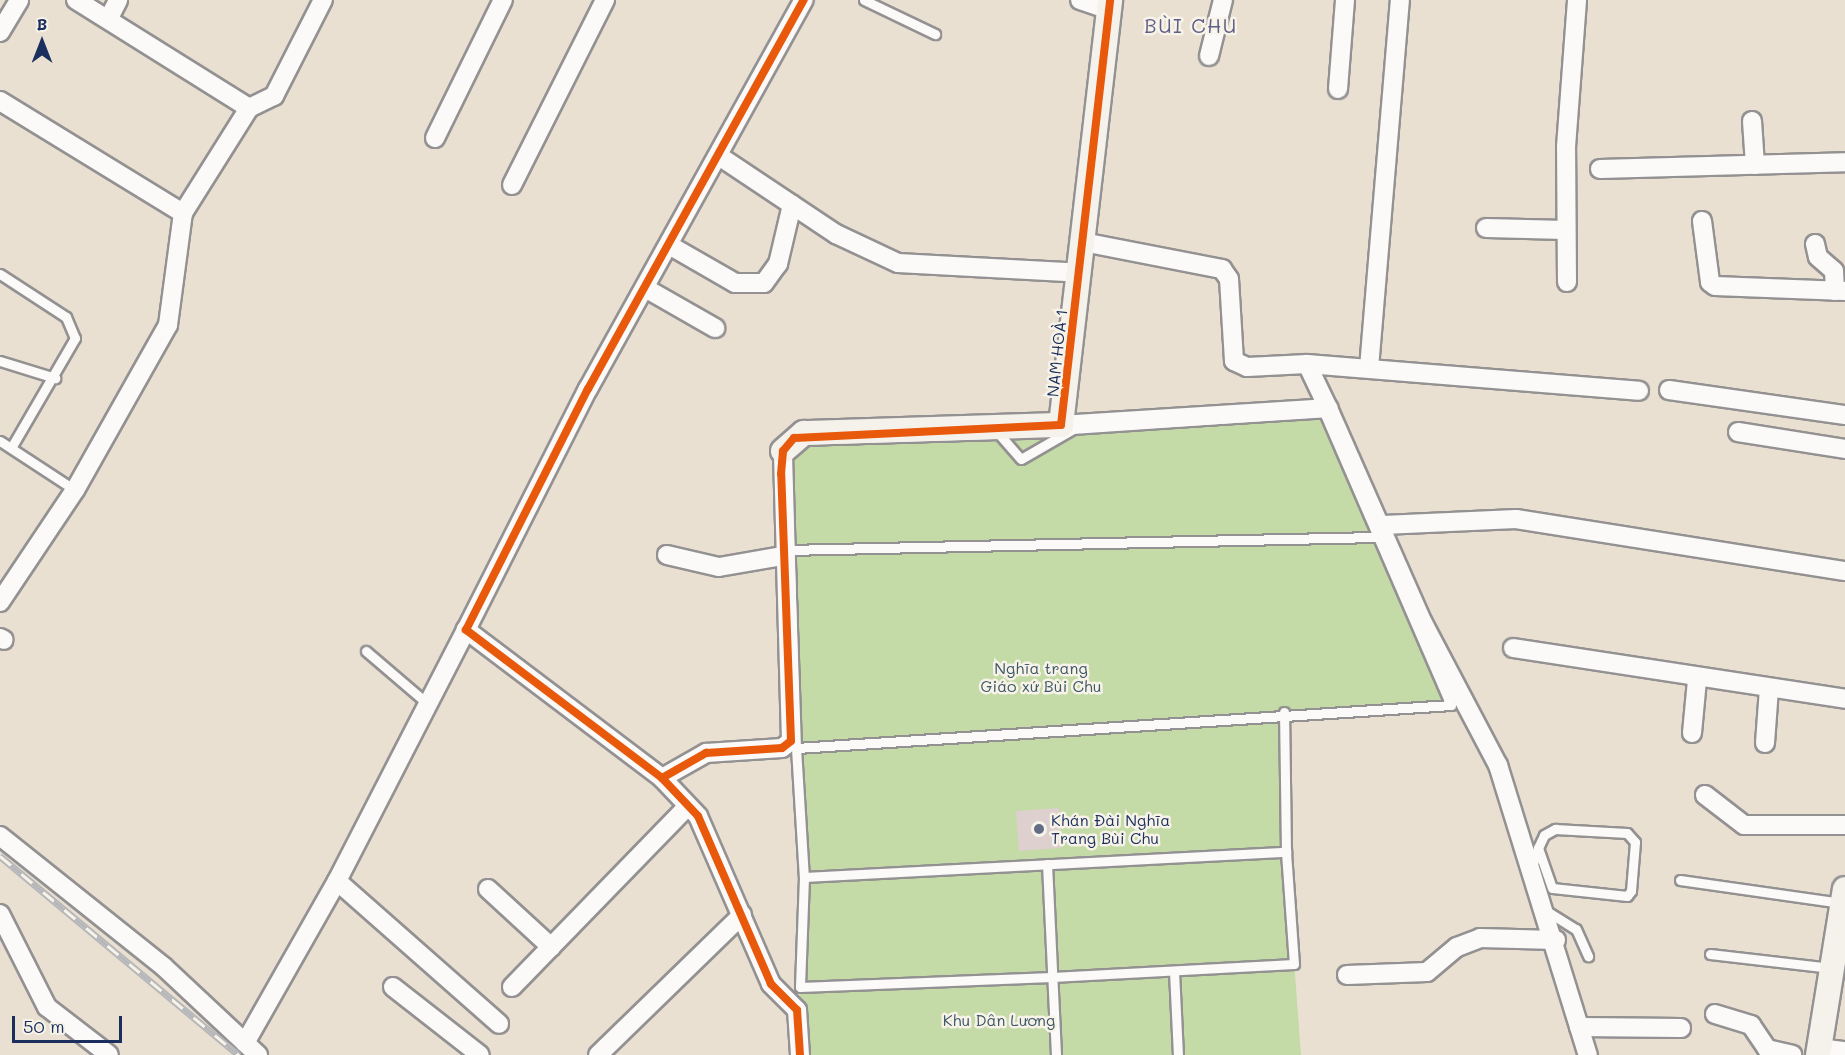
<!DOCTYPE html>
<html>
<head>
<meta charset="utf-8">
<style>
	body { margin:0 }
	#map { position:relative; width:1845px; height:1055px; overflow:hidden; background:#eae0d2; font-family:Mali,sans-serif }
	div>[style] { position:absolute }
	.green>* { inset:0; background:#c4daa7 }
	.building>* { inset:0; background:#ddd0cf }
	.roads { filter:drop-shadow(2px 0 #939192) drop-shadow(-2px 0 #939192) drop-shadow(0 2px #939192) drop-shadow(0 -2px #939192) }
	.lane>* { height:9px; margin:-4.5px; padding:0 4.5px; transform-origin:4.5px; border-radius:4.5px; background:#fcfaf8 }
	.street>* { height:18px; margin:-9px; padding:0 9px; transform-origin:9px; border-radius:9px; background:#fcfaf8 }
	.secondary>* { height:24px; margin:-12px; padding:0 12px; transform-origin:12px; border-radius:12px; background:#f5f1eb }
	.rail>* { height:7px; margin-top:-3.5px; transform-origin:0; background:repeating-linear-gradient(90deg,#f7f3e8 0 14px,#b6b7ba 0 28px); box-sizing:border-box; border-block:2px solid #b6b7ba }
	.cycleway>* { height:8px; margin:-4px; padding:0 4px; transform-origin:4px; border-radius:4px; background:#e8590c }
	.dots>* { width:16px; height:16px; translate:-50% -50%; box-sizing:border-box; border:3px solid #f7f3e8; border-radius:50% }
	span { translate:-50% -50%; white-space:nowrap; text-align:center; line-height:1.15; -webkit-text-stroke:5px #f7f3e8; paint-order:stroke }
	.street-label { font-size:16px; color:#1b2f5e }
	.park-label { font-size:16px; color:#3e5867 }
	.poi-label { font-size:16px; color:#1b2f5e }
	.left { translate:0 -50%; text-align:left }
	.quarter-label { font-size:20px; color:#615e86; letter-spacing:1.5px }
	.north { position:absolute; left:12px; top:12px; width:60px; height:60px; -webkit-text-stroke:4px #f7f3e8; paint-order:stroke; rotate:0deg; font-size:16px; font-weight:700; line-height:24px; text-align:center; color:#1b2f5e }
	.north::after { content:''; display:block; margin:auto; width:21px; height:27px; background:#1b2f5e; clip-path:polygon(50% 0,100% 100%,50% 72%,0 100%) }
	.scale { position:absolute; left:12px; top:1016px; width:110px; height:27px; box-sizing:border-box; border:3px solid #1b2f5e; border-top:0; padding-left:8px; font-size:18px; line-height:21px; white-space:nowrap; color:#1b2f5e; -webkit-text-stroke:4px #f7f3e8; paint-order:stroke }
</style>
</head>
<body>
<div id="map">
	<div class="green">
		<div style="clip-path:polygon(1328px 408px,1462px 705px,1288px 716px,1286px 852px,1301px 1055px,803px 1055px,799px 1018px,804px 871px,783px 451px,804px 433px)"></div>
	</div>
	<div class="building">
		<div style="clip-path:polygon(1059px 808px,1061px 848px,1019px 851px,1016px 811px)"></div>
	</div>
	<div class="roads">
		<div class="lane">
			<div style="left:864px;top:0;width:79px;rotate:25.6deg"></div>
			<div style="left:0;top:274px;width:79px;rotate:33.1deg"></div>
			<div style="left:66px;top:317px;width:23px;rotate:67deg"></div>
			<div style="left:75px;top:338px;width:127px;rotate:120.2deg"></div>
			<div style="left:0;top:361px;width:58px;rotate:17.2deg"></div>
			<div style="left:1324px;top:412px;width:319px;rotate:66.6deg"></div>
			<div style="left:1451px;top:705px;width:656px;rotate:176.24deg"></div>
			<div style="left:796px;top:748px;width:295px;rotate:-91.9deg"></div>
			<div style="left:786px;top:453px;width:17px;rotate:-50deg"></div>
			<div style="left:797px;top:440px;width:202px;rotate:-1.7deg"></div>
			<div style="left:999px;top:434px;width:33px;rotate:49deg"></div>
			<div style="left:1021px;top:459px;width:60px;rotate:-30deg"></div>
			<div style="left:1073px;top:429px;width:252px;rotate:-3.9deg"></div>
			<div style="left:0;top:441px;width:90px;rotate:33.2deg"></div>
			<div style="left:786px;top:550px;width:592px;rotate:-1.26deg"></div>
			<div style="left:366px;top:651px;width:83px;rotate:40.6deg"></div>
			<div style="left:796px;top:748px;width:129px;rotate:86.5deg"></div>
			<div style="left:804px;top:877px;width:483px;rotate:-3deg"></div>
			<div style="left:1286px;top:852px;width:140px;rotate:-90.8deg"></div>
			<div style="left:1047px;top:864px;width:191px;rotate:87.3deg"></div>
			<div style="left:1533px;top:864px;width:17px;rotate:-73deg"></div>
			<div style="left:1538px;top:848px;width:14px;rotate:-65deg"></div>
			<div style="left:1544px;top:835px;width:13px;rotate:-29deg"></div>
			<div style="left:1555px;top:829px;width:72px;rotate:3.2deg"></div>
			<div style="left:1627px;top:833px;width:12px;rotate:48deg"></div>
			<div style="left:1635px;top:842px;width:49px;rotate:94.7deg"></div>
			<div style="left:1631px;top:891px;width:6px;rotate:129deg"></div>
			<div style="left:1627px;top:896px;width:75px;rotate:-173.9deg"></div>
			<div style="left:1552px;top:888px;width:42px;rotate:-109.3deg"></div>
			<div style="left:804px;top:877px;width:110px;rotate:92.1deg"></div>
			<div style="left:800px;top:987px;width:252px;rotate:-2.3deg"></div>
			<div style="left:1052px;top:977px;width:242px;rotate:-3.1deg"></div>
			<div style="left:1294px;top:964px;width:112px;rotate:-94.1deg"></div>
			<div style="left:1680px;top:880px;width:163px;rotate:8.1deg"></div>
			<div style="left:1545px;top:910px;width:36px;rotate:32deg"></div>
			<div style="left:1576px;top:929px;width:30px;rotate:66deg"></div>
			<div style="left:1710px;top:954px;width:122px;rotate:6.6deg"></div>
			<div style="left:1174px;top:971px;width:84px;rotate:87.3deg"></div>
		</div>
		<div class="street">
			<div style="left:1080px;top:0;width:31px;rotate:19deg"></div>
			<div style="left:109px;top:18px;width:20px;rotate:-63deg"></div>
			<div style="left:0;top:32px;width:37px;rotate:-59deg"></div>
			<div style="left:1209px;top:56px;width:58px;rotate:-76deg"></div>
			<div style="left:1338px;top:89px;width:89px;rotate:-85.5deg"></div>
			<div style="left:0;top:101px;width:215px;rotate:31.5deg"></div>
			<div style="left:183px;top:213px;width:124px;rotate:-57.8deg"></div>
			<div style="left:249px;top:108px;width:204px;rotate:-148deg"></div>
			<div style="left:249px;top:108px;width:28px;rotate:-26deg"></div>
			<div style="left:274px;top:96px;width:108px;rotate:-63deg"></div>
			<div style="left:1752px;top:121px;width:44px;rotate:86.1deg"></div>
			<div style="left:435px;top:138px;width:154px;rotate:-63.8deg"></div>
			<div style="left:719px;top:156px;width:141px;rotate:33.7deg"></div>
			<div style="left:836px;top:234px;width:68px;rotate:25.1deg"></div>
			<div style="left:898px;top:263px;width:182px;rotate:3.1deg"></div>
			<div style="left:1600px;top:169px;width:245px;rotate:-1.6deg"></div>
			<div style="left:512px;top:185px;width:207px;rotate:-63.3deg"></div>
			<div style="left:1702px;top:221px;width:62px;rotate:82.5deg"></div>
			<div style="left:1710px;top:282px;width:6px;rotate:39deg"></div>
			<div style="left:1715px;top:286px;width:130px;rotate:2.2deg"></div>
			<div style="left:1486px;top:228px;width:80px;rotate:1.4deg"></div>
			<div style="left:1083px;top:242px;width:142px;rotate:11deg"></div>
			<div style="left:1222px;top:269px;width:12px;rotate:55deg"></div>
			<div style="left:1229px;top:279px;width:82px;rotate:86.5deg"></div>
			<div style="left:1234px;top:361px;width:14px;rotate:25deg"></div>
			<div style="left:1247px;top:367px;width:60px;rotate:-2.9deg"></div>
			<div style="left:1307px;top:364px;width:49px;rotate:64.5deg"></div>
			<div style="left:1815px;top:244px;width:13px;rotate:77deg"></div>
			<div style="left:1818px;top:257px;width:21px;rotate:41deg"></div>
			<div style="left:1834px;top:271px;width:20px;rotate:87deg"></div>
			<div style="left:669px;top:245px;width:76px;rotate:29.9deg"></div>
			<div style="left:735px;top:283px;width:29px"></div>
			<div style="left:764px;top:283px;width:24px;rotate:-54deg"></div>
			<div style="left:778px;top:264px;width:61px;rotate:-76.7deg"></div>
			<div style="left:1567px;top:282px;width:135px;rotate:-90.4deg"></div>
			<div style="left:1566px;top:147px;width:147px;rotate:-85.7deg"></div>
			<div style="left:645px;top:288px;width:81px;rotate:29.7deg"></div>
			<div style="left:1307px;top:364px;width:333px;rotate:4.6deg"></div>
			<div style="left:1369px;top:368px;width:369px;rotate:-85.2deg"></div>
			<div style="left:1669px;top:390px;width:178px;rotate:8.1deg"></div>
			<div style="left:1061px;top:425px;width:268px;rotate:-3.6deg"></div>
			<div style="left:1328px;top:408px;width:235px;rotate:66.2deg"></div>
			<div style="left:1423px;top:623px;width:161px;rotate:62.2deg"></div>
			<div style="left:1498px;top:765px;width:304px;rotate:72.8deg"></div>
			<div style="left:1738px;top:432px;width:108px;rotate:9deg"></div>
			<div style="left:1383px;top:525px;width:133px;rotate:-2.6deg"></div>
			<div style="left:1516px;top:519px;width:333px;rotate:9deg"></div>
			<div style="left:667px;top:555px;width:53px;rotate:13deg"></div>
			<div style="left:719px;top:567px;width:65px;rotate:-9.8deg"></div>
			<div style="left:0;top:602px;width:135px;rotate:-56.2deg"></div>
			<div style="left:75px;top:490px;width:189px;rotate:-60.6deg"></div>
			<div style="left:168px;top:325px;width:113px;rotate:-82.4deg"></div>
			<div style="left:0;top:638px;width:4px;rotate:27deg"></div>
			<div style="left:1513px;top:648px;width:336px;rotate:8.7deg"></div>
			<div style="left:1692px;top:733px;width:53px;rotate:-84.6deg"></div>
			<div style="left:1765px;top:743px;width:54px;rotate:-85.8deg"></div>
			<div style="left:662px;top:778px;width:51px;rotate:-29.6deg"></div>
			<div style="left:706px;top:753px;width:76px;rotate:-3.8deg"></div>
			<div style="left:782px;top:748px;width:11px;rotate:-38deg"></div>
			<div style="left:791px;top:741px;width:290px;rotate:-91.6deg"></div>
			<div style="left:1705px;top:795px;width:49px;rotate:37.6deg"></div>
			<div style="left:1744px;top:825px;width:101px"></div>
			<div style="left:0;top:836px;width:210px;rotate:38.6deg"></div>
			<div style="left:164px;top:967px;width:129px;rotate:43.1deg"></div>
			<div style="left:337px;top:881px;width:216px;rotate:41.4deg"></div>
			<div style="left:488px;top:889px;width:86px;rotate:42.6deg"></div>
			<div style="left:0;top:914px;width:104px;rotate:63.2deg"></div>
			<div style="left:47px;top:1007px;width:78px;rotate:37.7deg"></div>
			<div style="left:1347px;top:975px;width:80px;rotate:-2.1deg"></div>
			<div style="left:1427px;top:972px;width:39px;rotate:-40deg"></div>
			<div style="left:1457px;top:947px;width:25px;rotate:-21deg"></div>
			<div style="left:1480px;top:938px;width:76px;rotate:1.5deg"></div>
			<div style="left:393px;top:987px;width:110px;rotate:38deg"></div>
			<div style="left:512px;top:987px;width:252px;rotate:-45.8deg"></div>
			<div style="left:1715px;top:1014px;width:38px;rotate:17deg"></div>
			<div style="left:1751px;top:1025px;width:29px;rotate:56deg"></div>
			<div style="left:1767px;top:1049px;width:26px;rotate:13deg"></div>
			<div style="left:1579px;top:1027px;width:102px;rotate:0.6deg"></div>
			<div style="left:245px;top:1043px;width:186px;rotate:-60.4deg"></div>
			<div style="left:337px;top:881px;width:282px;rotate:-62.8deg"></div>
			<div style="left:1819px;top:1048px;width:26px;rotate:7deg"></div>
			<div style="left:598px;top:1055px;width:201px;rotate:-44.2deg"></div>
			<div style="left:800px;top:1055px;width:45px;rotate:-93.8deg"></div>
			<div style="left:797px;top:1010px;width:37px;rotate:-135deg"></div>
			<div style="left:771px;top:984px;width:183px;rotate:-113.5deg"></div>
			<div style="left:698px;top:816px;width:52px;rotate:-133.5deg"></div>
			<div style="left:662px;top:778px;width:246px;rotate:-142.9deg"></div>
			<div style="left:466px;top:630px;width:270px;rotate:-63.2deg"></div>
			<div style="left:588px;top:389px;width:445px;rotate:-61deg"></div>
		</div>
		<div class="secondary">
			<div style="left:783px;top:451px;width:28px;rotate:-41deg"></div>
			<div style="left:804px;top:433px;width:257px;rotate:-1.8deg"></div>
			<div style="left:1061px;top:425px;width:428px;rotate:-83.4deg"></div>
			<div style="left:1818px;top:1055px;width:168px;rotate:-80.8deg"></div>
		</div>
	</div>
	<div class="rail">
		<div style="left:0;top:856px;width:311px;rotate:39.8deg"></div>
	</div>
	<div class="cycleway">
		<div style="left:662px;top:778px;width:51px;rotate:-29.6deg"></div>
		<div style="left:706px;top:753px;width:76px;rotate:-3.8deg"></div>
		<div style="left:782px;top:748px;width:11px;rotate:-38deg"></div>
		<div style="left:791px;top:741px;width:267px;rotate:-92.1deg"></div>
		<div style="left:781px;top:474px;width:23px;rotate:-85deg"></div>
		<div style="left:783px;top:451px;width:17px;rotate:-50deg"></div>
		<div style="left:794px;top:438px;width:267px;rotate:-2.8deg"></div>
		<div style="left:1061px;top:425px;width:428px;rotate:-83.4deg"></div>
		<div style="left:800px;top:1055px;width:45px;rotate:-93.8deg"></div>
		<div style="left:797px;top:1010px;width:37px;rotate:-135deg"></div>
		<div style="left:771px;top:984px;width:183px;rotate:-113.5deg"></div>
		<div style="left:698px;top:816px;width:52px;rotate:-133.5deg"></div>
		<div style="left:662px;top:778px;width:246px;rotate:-142.9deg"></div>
		<div style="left:466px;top:630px;width:270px;rotate:-63.2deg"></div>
		<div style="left:588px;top:389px;width:445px;rotate:-61deg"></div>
	</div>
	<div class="dots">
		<div style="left:1039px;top:829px;background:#636d87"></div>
	</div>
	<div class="street-label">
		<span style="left:1057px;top:353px;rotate:-84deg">NAM HOÀ 1</span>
	</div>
	<div class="park-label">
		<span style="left:1041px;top:677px">Nghĩa trang<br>Giáo xứ Bùi Chu</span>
		<span style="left:999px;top:1020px">Khu Dân Lương</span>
	</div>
	<div class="poi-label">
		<span class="left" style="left:1051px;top:829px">Khán Đài Nghĩa<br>Trang Bùi Chu</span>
	</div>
	<div class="quarter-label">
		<span style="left:1191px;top:25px">BÙI CHU</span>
	</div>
	<div class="north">B</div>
	<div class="scale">50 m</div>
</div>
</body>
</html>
